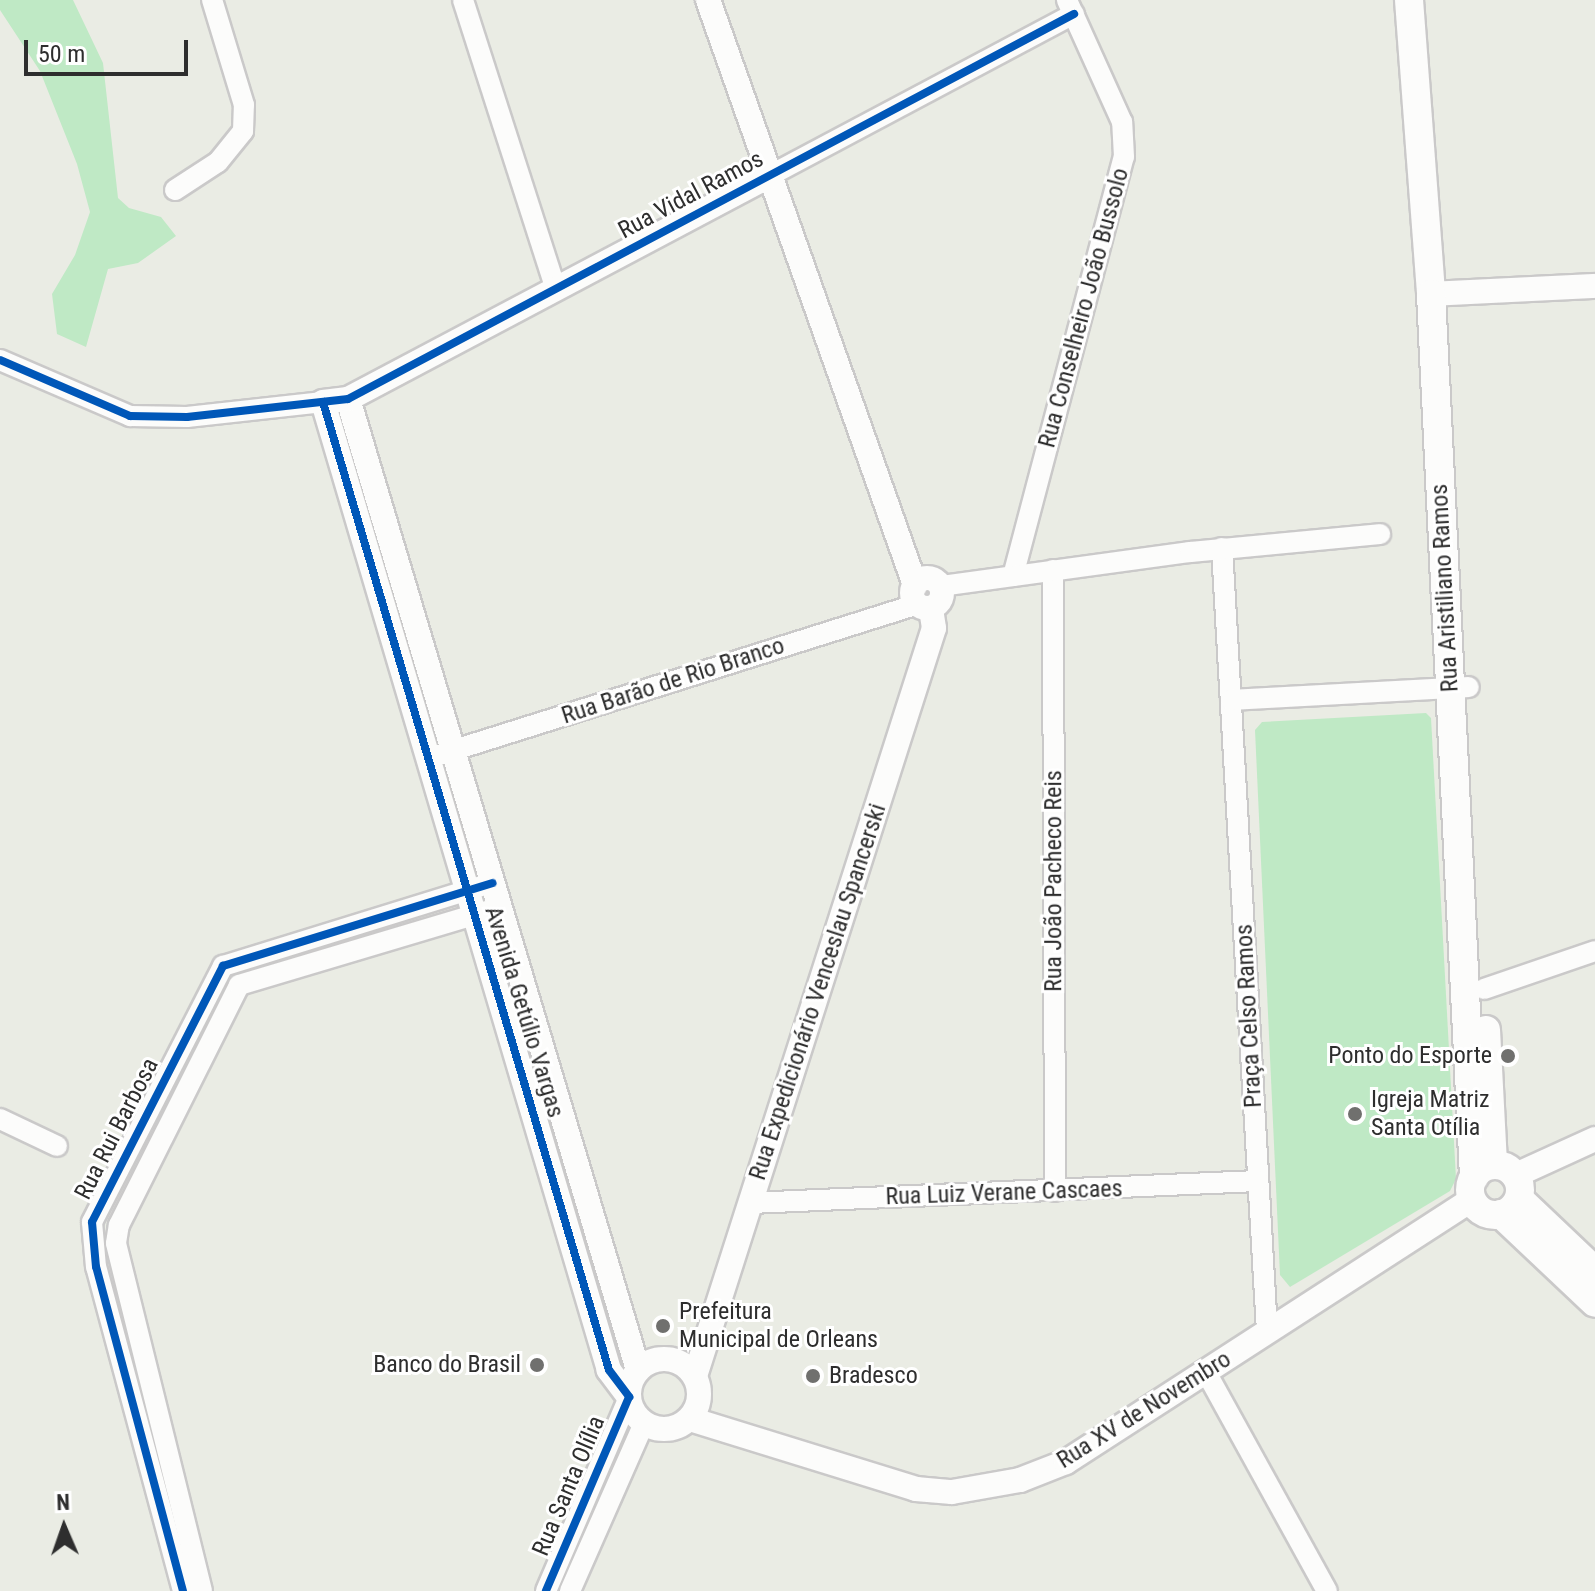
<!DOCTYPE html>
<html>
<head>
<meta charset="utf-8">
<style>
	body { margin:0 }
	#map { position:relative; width:1595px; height:1591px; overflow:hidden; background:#eaece4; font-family:"Roboto Condensed",sans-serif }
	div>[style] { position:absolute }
	.green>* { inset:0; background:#bfe9c5 }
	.roads { filter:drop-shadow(2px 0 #cac9c9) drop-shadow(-2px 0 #cac9c9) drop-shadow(0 2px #cac9c9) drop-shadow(0 -2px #cac9c9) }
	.minor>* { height:20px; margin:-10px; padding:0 10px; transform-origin:10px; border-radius:10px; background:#fcfcfb }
	.tertiary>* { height:24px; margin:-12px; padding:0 12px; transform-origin:12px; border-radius:12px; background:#fcfcfb }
	.tertiary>.ring { margin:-12px; padding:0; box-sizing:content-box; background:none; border:24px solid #fcfcfb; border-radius:50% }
	.secondary>* { height:28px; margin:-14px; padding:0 14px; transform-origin:14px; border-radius:14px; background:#fcfcfb }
	.secondary>.ring { margin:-14px; padding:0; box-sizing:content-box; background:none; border:28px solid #fcfcfb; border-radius:50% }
	.cycleway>* { height:8px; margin:-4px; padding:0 4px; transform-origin:4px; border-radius:4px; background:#0057b8 }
	.dots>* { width:22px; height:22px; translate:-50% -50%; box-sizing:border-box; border:4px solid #fff; border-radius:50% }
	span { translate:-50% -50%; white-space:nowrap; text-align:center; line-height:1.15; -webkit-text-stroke:6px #fff; paint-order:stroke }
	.street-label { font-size:24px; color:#2e2e2e }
	.poi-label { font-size:24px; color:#2e2e2e }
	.right { translate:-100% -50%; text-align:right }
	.left { translate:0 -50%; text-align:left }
	.north { position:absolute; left:24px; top:1487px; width:80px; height:80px; -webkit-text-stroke:6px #fff; paint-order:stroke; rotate:358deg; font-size:22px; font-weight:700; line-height:32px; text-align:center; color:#2e2e2e }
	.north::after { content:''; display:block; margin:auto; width:28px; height:36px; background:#2e2e2e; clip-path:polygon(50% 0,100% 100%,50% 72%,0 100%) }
	.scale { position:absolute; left:24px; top:40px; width:164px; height:36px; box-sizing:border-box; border:4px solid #2e2e2e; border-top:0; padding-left:10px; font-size:24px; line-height:28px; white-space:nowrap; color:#2e2e2e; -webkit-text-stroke:6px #fff; paint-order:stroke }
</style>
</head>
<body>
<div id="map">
	<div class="green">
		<div style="clip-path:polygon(0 0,73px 0,103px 63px,118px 198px,129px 208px,161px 217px,176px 236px,138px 263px,108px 269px,86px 347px,57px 334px,52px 294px,75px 255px,90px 212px,77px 164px,40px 71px,0 10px)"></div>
		<div style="clip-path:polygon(1426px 713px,1431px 718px,1456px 1179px,1450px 1191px,1290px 1287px,1280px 1275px,1255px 730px,1262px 722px)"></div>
	</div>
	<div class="roads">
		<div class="minor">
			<div style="left:463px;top:0;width:304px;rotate:72.2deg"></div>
			<div style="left:771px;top:175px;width:343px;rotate:-28deg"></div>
			<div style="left:175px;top:190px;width:51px;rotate:-33.1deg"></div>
			<div style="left:218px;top:162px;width:40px;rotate:-51deg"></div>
			<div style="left:243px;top:131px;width:26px;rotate:-88deg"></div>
			<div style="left:244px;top:105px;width:110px;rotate:-106.9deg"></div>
			<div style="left:0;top:360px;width:142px;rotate:23.3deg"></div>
			<div style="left:130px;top:416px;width:57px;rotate:1deg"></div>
			<div style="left:187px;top:417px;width:137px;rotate:-6.3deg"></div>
			<div style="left:1222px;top:548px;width:785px;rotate:86.71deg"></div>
			<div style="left:1053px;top:570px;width:621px;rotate:89.82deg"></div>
			<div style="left:1013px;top:576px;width:433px;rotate:-75.2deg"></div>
			<div style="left:1124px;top:157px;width:35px;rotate:-93deg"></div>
			<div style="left:1122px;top:122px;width:134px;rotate:-114.3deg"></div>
			<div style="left:941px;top:586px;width:251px;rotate:-7.8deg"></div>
			<div style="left:1190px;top:552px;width:191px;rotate:-5.4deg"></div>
			<div style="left:1231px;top:700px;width:238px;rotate:-3.1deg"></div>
			<div style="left:429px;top:758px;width:513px;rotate:-17.48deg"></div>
			<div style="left:1484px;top:989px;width:117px;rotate:-18.9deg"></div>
			<div style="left:0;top:1119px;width:63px;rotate:25.3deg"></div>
			<div style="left:750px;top:1203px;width:508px;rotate:-2.48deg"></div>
			<div style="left:1206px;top:1372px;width:250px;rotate:61.1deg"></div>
			<div style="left:183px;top:1591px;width:335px;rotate:-105deg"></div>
			<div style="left:96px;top:1267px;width:45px;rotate:-95.1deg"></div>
			<div style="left:92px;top:1222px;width:288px;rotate:-62.9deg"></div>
			<div style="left:223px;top:966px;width:270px;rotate:-17.2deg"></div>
			<div style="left:202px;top:1591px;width:358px;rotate:-103.9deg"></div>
			<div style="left:116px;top:1243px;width:18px;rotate:-81deg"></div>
			<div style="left:119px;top:1225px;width:268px;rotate:-63.4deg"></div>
			<div style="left:239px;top:985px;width:272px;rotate:-16.6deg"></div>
			<div style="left:546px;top:1591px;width:211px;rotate:-66.8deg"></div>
			<div style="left:570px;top:1591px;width:184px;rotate:-66.2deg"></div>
		</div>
		<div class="tertiary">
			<div style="left:708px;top:0;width:621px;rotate:70.51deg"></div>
			<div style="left:1431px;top:294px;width:164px;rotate:-2.8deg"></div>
			<div style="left:348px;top:399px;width:1013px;rotate:73.37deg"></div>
			<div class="ring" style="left:912px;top:578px;width:6px;height:6px"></div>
			<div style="left:1516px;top:1175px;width:87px;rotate:-24.5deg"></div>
			<div class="ring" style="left:629px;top:1359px;width:46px;height:46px"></div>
			<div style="left:695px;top:1376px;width:785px;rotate:-72.28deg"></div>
			<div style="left:934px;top:628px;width:20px;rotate:-99deg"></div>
			<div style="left:629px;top:1397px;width:34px;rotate:-127deg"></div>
			<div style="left:609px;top:1370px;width:1009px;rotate:-106.46deg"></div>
			<div style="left:323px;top:402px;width:25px;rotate:-7deg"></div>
			<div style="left:348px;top:399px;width:479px;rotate:-27.9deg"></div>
			<div style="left:690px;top:1419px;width:237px;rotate:17.2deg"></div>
			<div style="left:916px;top:1489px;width:36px;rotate:5deg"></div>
			<div style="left:952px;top:1492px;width:69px;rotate:-10deg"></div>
			<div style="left:1020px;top:1480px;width:49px;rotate:-21.4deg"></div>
			<div style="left:1066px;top:1462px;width:484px;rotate:-32.9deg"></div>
		</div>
		<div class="secondary">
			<div style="left:1409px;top:0;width:295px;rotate:85.7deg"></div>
			<div style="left:1431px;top:294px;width:884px;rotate:87.21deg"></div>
			<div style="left:1486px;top:1030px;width:135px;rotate:87deg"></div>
			<div class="ring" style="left:1470px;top:1165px;width:22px;height:22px"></div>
			<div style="left:1519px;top:1199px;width:105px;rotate:43.5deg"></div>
			<div style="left:1501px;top:1214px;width:129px;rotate:43.4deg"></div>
		</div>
	</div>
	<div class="cycleway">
		<div style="left:0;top:360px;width:142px;rotate:23.3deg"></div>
		<div style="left:130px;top:416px;width:57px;rotate:1deg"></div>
		<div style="left:187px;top:417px;width:162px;rotate:-6.4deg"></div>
		<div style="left:348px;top:399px;width:822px;rotate:-27.94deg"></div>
		<div style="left:323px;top:402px;width:1009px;rotate:73.54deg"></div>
		<div style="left:609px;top:1370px;width:34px;rotate:53deg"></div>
		<div style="left:629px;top:1397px;width:211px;rotate:113.2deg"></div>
		<div style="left:183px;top:1591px;width:335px;rotate:-105deg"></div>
		<div style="left:96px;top:1267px;width:45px;rotate:-95.1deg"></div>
		<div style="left:92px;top:1222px;width:288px;rotate:-62.9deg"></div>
		<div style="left:223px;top:966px;width:282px;rotate:-17.1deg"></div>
	</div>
	<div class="dots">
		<div style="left:1508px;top:1056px;background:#70706e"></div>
		<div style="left:1355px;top:1114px;background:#70706e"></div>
		<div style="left:663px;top:1326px;background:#70706e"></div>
		<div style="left:537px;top:1365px;background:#70706e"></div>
		<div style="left:813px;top:1376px;background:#70706e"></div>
	</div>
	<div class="street-label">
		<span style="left:691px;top:195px;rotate:-28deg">Rua Vidal Ramos</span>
		<span style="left:1084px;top:308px;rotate:-75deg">Rua Conselheiro João Bussolo</span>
		<span style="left:1445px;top:588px;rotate:-93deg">Rua Aristiliano Ramos</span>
		<span style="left:673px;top:681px;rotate:-18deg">Rua Barão de Rio Branco</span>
		<span style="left:1054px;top:881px;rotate:-90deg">Rua João Pacheco Reis</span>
		<span style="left:818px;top:992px;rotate:-72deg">Rua Expedicionário Venceslau Spancerski</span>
		<span style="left:524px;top:1012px;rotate:73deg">Avenida Getúlio Vargas</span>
		<span style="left:1249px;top:1016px;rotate:-93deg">Praça Celso Ramos</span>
		<span style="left:117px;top:1129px;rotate:-63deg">Rua Rui Barbosa</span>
		<span style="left:1004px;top:1193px;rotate:-2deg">Rua Luiz Verane Cascaes</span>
		<span style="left:1144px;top:1410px;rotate:-32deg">Rua XV de Novembro</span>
		<span style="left:569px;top:1486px;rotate:-67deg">Rua Santa Olília</span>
	</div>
	<div class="poi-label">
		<span class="right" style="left:1492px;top:1056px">Ponto do Esporte</span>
		<span class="left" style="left:1371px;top:1114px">Igreja Matriz<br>Santa Otília</span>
		<span class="left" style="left:679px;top:1326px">Prefeitura<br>Municipal de Orleans</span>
		<span class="right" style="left:521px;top:1365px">Banco do Brasil</span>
		<span class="left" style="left:829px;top:1376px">Bradesco</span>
	</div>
	<div class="north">N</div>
	<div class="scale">50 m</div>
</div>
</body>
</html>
